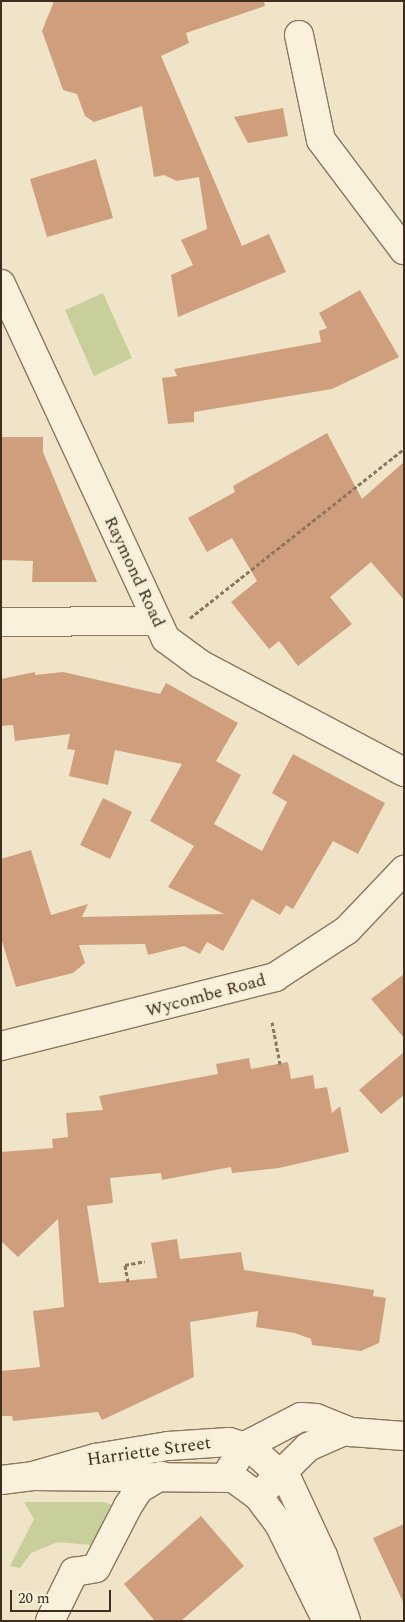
<!DOCTYPE html>
<html>
<head>
<meta charset="utf-8">
<style>
	body { margin:0 }
	#map { position:relative; width:405px; height:1622px; overflow:hidden; background:#f0e4c8; font-family:Spectral,serif }
	div>[style] { position:absolute }
	.green>* { inset:0; background:#c9cf9b }
	.building>* { inset:0; background:#cf9f7d }
	.path>* { height:3px; margin-top:-1.5px; transform-origin:0; background:repeating-linear-gradient(90deg,#8d765c 0 4px,transparent 0 6.5px) }
	.roads { filter:drop-shadow(1px 0 #8d765c) drop-shadow(-1px 0 #8d765c) drop-shadow(0 1px #8d765c) drop-shadow(0 -1px #8d765c) }
	.minor>* { height:28px; margin:-14px; padding:0 14px; transform-origin:14px; border-radius:14px; background:#faf1dc }
	.tertiary>* { height:28px; margin:-14px; padding:0 14px; transform-origin:14px; border-radius:14px; background:#faf1dc }
	.secondary>* { height:28px; margin:-14px; padding:0 14px; transform-origin:14px; border-radius:14px; background:#faf1dc }
	span { translate:-50% -50%; white-space:nowrap; text-align:center; line-height:1.15; -webkit-text-stroke:5px #f7eed8; paint-order:stroke }
	.street-label { font-size:18px; color:#3d2e20 }
	.frame { position:absolute; inset:0; border:2px solid #3d2e20; pointer-events:none }
	.scale { position:absolute; left:10px; top:1590px; width:101px; height:22px; box-sizing:border-box; border:2px solid #3d2e20; border-top:0; padding-left:6px; font-size:15px; line-height:18px; white-space:nowrap; color:#3d2e20; -webkit-text-stroke:4px #f7eed8; paint-order:stroke }
</style>
</head>
<body>
<div id="map">
	<div class="green">
		<div style="clip-path:polygon(103px 293px,132px 358px,94px 376px,65px 310px)"></div>
		<div style="clip-path:polygon(24px 1502px,104px 1502px,113px 1505px,92px 1545px,58px 1542px,31px 1553px,20px 1568px,10px 1566px,34px 1519px)"></div>
	</div>
	<div class="building">
		<div style="clip-path:polygon(54px 1px,264px 1px,265px 6px,186px 33px,189px 43px,161px 56px,242px 246px,269px 234px,286px 272px,178px 317px,171px 275px,193px 265px,181px 240px,207px 229px,199px 177px,177px 181px,164px 175px,154px 177px,142px 106px,94px 122px,85px 116px,77px 94px,63px 90px,42px 31px)"></div>
		<div style="clip-path:polygon(283px 108px,288px 136px,248px 143px,234px 117px)"></div>
		<div style="clip-path:polygon(96px 159px,113px 218px,47px 237px,30px 179px)"></div>
		<div style="clip-path:polygon(360px 290px,399px 357px,332px 389px,194px 412px,194px 422px,168px 424px,162px 378px,177px 376px,174px 369px,321px 342px,319px 331px,327px 328px,319px 313px)"></div>
		<div style="clip-path:polygon(327px 433px,362px 499px,404px 462px,404px 600px,371px 562px,330px 597px,352px 624px,298px 666px,279px 641px,269px 649px,231px 602px,257px 581px,232px 538px,207px 552px,188px 518px,235px 492px,233px 486px)"></div>
		<div style="clip-path:polygon(1px 437px,43px 437px,43px 452px,97px 582px,32px 582px,33px 561px,1px 560px)"></div>
		<div style="clip-path:polygon(35px 672px,35px 675px,63px 672px,160px 694px,166px 683px,238px 723px,216px 761px,241px 775px,214px 824px,262px 851px,287px 802px,272px 793px,293px 754px,385px 803px,358px 854px,333px 841px,293px 909px,286px 905px,280px 915px,252px 899px,223px 951px,207px 942px,200px 954px,184px 946px,148px 955px,145px 944px,79px 945px,85px 963px,73px 973px,16px 987px,1px 938px,1px 859px,31px 850px,51px 915px,88px 904px,82px 917px,224px 914px,168px 887px,194px 846px,150px 821px,182px 764px,115px 750px,108px 785px,69px 776px,75px 750px,67px 749px,70px 734px,15px 741px,13px 725px,1px 726px,1px 679px)"></div>
		<div style="clip-path:polygon(103px 798px,132px 812px,110px 859px,80px 845px)"></div>
		<div style="clip-path:polygon(404px 974px,404px 1038px,371px 999px)"></div>
		<div style="clip-path:polygon(404px 1052px,404px 1095px,381px 1114px,359px 1090px)"></div>
		<div style="clip-path:polygon(249px 1058px,251px 1069px,288px 1062px,291px 1079px,313px 1075px,315px 1089px,327px 1087px,332px 1113px,340px 1106px,349px 1152px,279px 1168px,232px 1173px,231px 1167px,162px 1180px,161px 1173px,110px 1178px,113px 1203px,87px 1206px,99px 1283px,157px 1278px,151px 1243px,177px 1239px,180px 1259px,241px 1252px,244px 1270px,374px 1290px,373px 1296px,386px 1298px,379px 1343px,361px 1351px,312px 1345px,311px 1339px,295px 1333px,256px 1327px,258px 1311px,190px 1322px,194px 1377px,102px 1420px,98px 1412px,13px 1421px,12px 1416px,1px 1416px,1px 1371px,40px 1367px,33px 1311px,64px 1307px,58px 1219px,18px 1257px,1px 1241px,1px 1152px,53px 1148px,52px 1139px,68px 1137px,66px 1113px,103px 1110px,99px 1096px,218px 1074px,216px 1064px)"></div>
		<div style="clip-path:polygon(201px 1516px,244px 1566px,181px 1621px,155px 1621px,124px 1584px)"></div>
		<div style="clip-path:polygon(404px 1524px,404px 1604px,373px 1538px)"></div>
	</div>
	<div class="path">
		<div style="left:190px;top:618px;width:273px;rotate:-38.3deg"></div>
		<div style="left:272px;top:1022px;width:43px;rotate:79.2deg"></div>
		<div style="left:128px;top:1282px;width:17px;rotate:-100deg"></div>
		<div style="left:125px;top:1265px;width:20px;rotate:-11deg"></div>
	</div>
	<div class="roads">
		<div class="minor">
			<div style="left:299px;top:35px;width:107px;rotate:78.2deg"></div>
			<div style="left:321px;top:140px;width:138px;rotate:53deg"></div>
			<div style="left:1px;top:284px;width:391px;rotate:65.1deg"></div>
			<div style="left:166px;top:639px;width:42px;rotate:36.3deg"></div>
			<div style="left:200px;top:664px;width:231px;rotate:27.9deg"></div>
			<div style="left:1px;top:622px;width:154px;rotate:-0.4deg"></div>
			<div style="left:226px;top:1476px;width:36px;rotate:-58deg"></div>
			<div style="left:245px;top:1446px;width:63px;rotate:-27.4deg"></div>
			<div style="left:301px;top:1417px;width:15px;rotate:4deg"></div>
			<div style="left:316px;top:1418px;width:38px;rotate:22deg"></div>
			<div style="left:351px;top:1432px;width:53px;rotate:4.3deg"></div>
			<div style="left:258px;top:1496px;width:70px;rotate:-44.4deg"></div>
			<div style="left:308px;top:1447px;width:39px;rotate:-24deg"></div>
			<div style="left:50px;top:1621px;width:55px;rotate:-63.9deg"></div>
		</div>
		<div class="tertiary">
			<div style="left:1px;top:1046px;width:283px;rotate:-14.1deg"></div>
			<div style="left:275px;top:977px;width:86px;rotate:-33.1deg"></div>
			<div style="left:347px;top:930px;width:83px;rotate:-46.5deg"></div>
		</div>
		<div class="secondary">
			<div style="left:33px;top:1476px;width:65px;rotate:-16.2deg"></div>
			<div style="left:95px;top:1458px;width:74px;rotate:-9.3deg"></div>
			<div style="left:168px;top:1446px;width:61px;rotate:-3.8deg"></div>
			<div style="left:229px;top:1442px;width:24px;rotate:17deg"></div>
			<div style="left:252px;top:1449px;width:50px;rotate:42.6deg"></div>
			<div style="left:289px;top:1483px;width:81px;rotate:65deg"></div>
			<div style="left:323px;top:1556px;width:69px;rotate:70.5deg"></div>
			<div style="left:1px;top:1480px;width:32px;rotate:-7deg"></div>
			<div style="left:33px;top:1476px;width:200px;rotate:0.6deg"></div>
			<div style="left:233px;top:1478px;width:31px;rotate:36deg"></div>
			<div style="left:258px;top:1496px;width:35px;rotate:53deg"></div>
			<div style="left:279px;top:1524px;width:108px;rotate:63.7deg"></div>
			<div style="left:74px;top:1572px;width:22px;rotate:-10deg"></div>
			<div style="left:96px;top:1568px;width:70px;rotate:-62.7deg"></div>
			<div style="left:128px;top:1506px;width:20px;rotate:-57deg"></div>
			<div style="left:139px;top:1489px;width:26px;rotate:-31deg"></div>
		</div>
	</div>
	<div class="street-label">
		<span style="left:134px;top:572px;rotate:65deg">Raymond Road</span>
		<span style="left:206px;top:996px;rotate:-15deg">Wycombe Road</span>
		<span style="left:149px;top:1452px;rotate:-8deg">Harriette Street</span>
	</div>
	<div class="frame"></div>
	<div class="scale">20 m</div>
</div>
</body>
</html>
